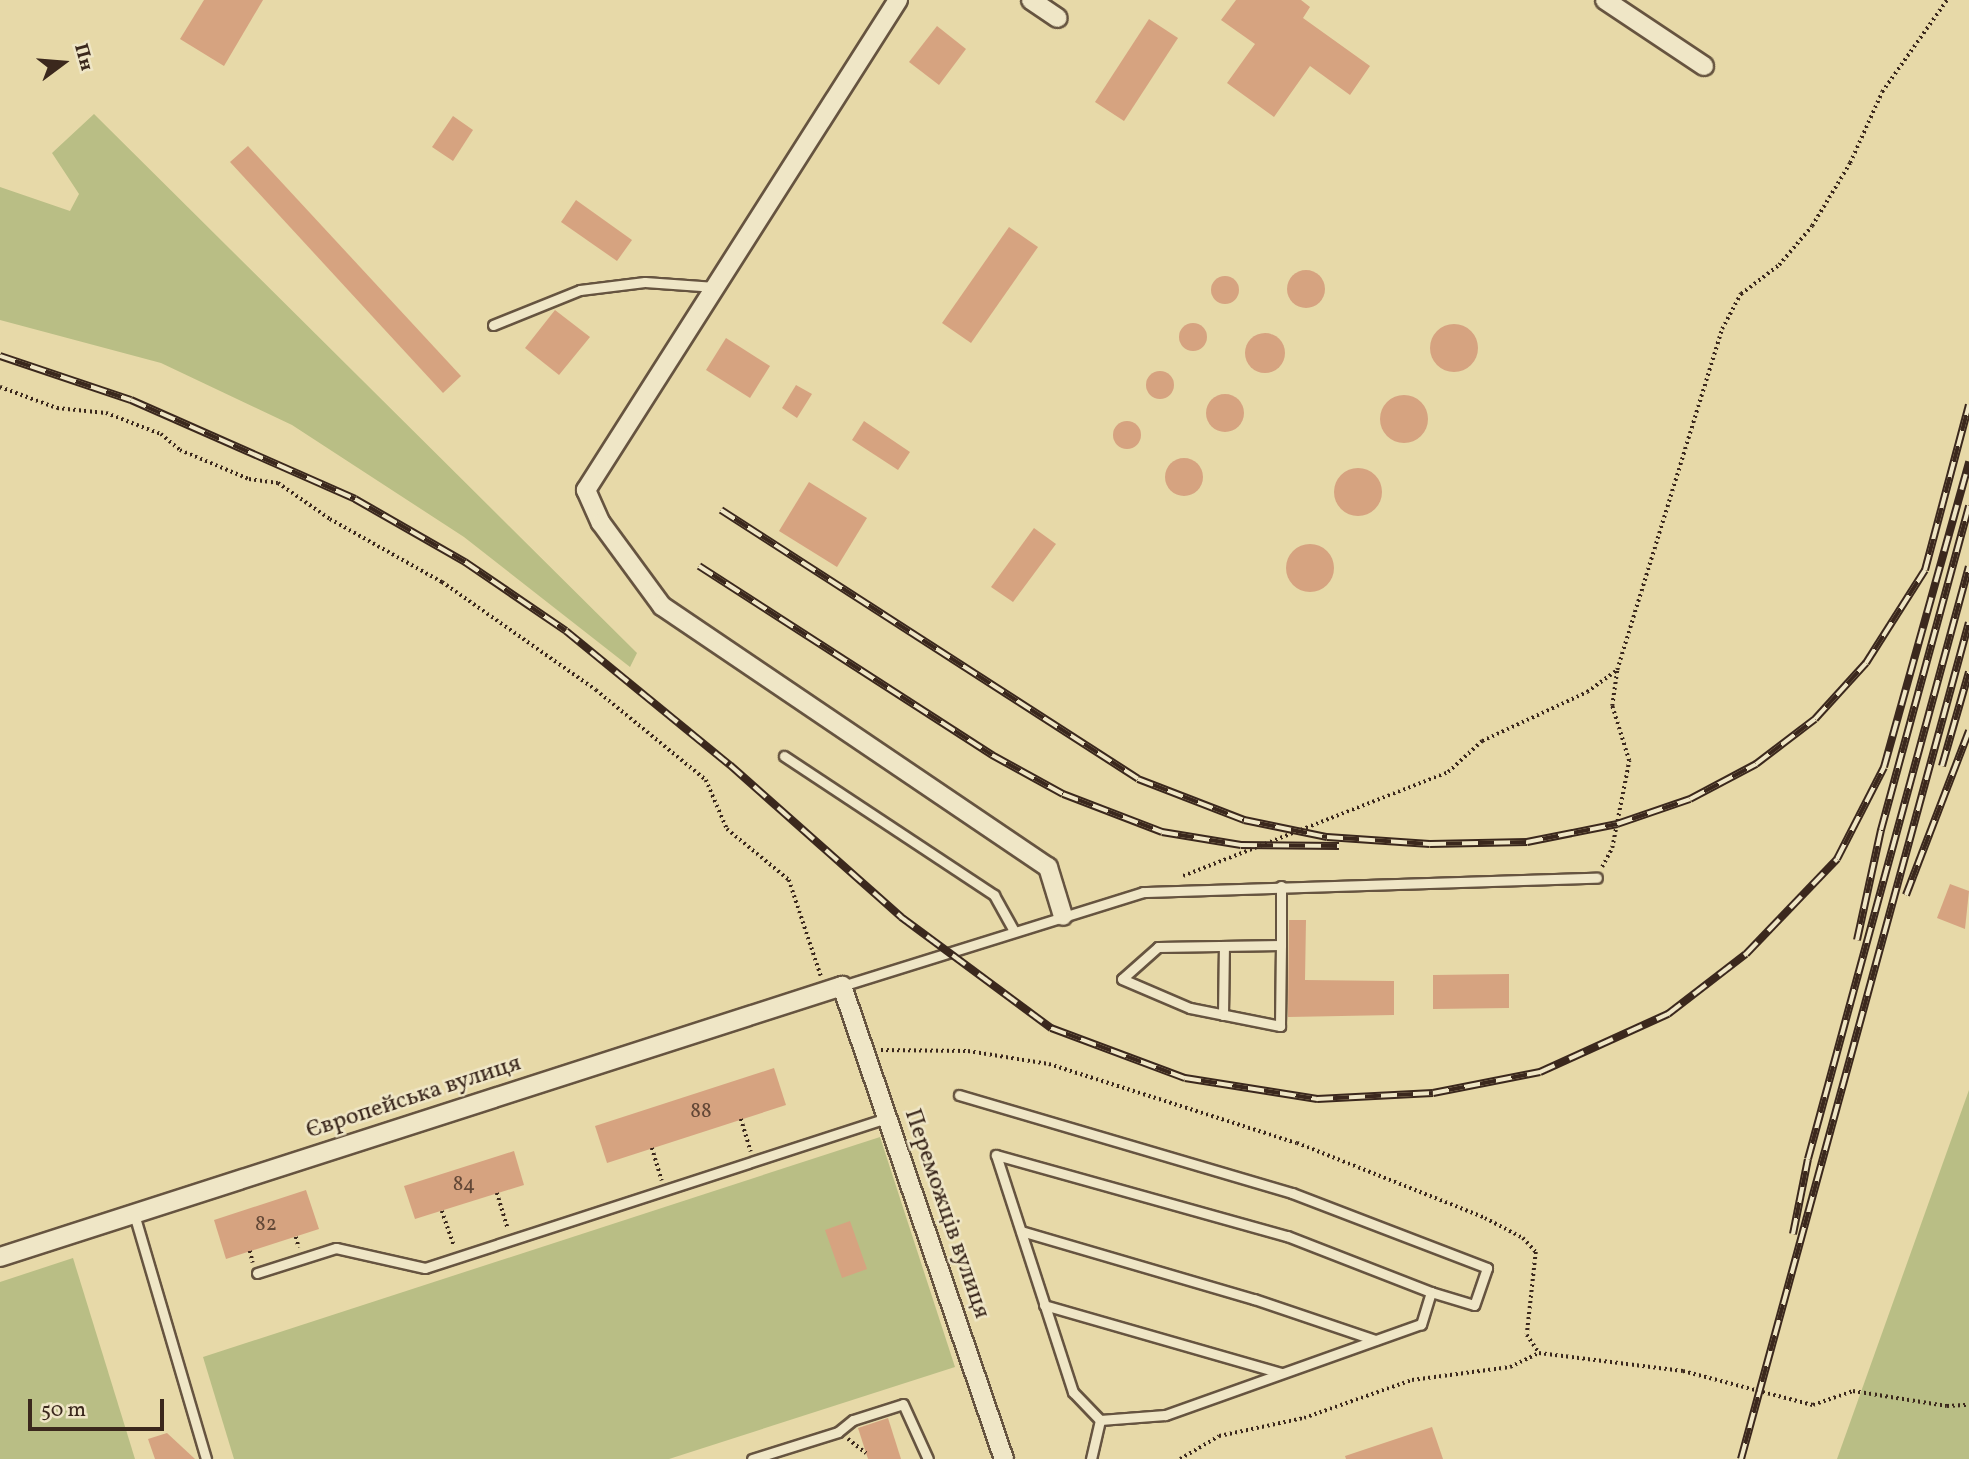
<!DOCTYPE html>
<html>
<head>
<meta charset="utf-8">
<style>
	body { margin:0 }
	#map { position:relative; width:1969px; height:1459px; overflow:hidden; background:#e7d9a8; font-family:Vollkorn,serif }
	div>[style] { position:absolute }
	.green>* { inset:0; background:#b9be85 }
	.building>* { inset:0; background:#d6a380 }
	.round { border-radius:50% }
	.path>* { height:3.5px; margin-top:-1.75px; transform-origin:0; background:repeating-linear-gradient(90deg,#3b281d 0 2px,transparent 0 5.5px) }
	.roads { filter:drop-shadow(2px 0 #665440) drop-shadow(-2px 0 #665440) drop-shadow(0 2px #665440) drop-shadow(0 -2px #665440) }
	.service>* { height:9px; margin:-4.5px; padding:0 4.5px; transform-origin:4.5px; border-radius:4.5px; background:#efe6c6 }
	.minor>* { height:18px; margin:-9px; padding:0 9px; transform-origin:9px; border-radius:9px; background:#efe6c6 }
	.rail>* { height:8px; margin-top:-4px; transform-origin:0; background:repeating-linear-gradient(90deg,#efe6c6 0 16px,#3b281d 0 32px); box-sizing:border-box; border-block:2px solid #3b281d }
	span { translate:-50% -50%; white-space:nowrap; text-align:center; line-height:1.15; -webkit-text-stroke:5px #efe6c6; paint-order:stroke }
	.number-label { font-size:21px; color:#624736 }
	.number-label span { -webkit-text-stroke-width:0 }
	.street-label { font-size:24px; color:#3b281d }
	.north { position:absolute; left:28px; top:28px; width:70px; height:70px; -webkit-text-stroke:5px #efe6c6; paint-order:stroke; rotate:74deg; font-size:19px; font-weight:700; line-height:28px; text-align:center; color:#3b281d }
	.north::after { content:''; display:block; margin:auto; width:24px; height:32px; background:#3b281d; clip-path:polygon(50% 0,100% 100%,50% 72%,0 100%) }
	.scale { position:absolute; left:28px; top:1399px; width:136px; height:32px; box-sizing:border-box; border:4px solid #3b281d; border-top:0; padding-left:9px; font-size:21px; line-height:24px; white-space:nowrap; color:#3b281d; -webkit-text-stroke:5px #efe6c6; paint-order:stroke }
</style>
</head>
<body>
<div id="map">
	<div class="green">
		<div style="clip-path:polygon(94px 114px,637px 653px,630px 667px,464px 537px,292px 425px,161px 363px,0 320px,0 187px,70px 211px,79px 194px,52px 153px)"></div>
		<div style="clip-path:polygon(1969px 1090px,1969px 1459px,1837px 1459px)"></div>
		<div style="clip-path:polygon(880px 1137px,955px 1367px,669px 1459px,234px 1459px,203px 1357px)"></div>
		<div style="clip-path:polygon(73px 1258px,135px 1459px,0 1459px,0 1282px)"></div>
	</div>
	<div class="building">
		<div style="clip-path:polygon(204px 0,263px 0,224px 66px,180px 39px)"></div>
		<div style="clip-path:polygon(1236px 0,1301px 0,1310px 7px,1303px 18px,1370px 66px,1350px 95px,1310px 66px,1274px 117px,1227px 83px,1255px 44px,1221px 20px)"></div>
		<div style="clip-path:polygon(1149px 19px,1178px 38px,1124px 121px,1095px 102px)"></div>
		<div style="clip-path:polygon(937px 26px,966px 49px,939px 85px,909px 62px)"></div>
		<div style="clip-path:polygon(453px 116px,473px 130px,453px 161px,432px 147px)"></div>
		<div style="clip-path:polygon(248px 146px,461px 376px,443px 393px,230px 162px)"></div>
		<div style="clip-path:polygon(576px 200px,632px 240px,617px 261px,561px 222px)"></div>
		<div style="clip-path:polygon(1009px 227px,1038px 247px,971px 343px,942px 323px)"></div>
		<div class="round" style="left:1287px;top:270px;width:38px;height:38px"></div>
		<div class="round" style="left:1211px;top:276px;width:28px;height:28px"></div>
		<div style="clip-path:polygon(555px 310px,590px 337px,559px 375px,525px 348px)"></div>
		<div class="round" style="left:1179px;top:323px;width:28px;height:28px"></div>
		<div class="round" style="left:1430px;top:324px;width:48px;height:48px"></div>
		<div class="round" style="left:1245px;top:333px;width:40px;height:40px"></div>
		<div style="clip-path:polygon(726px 338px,770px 366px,750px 398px,706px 370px)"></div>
		<div class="round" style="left:1146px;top:371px;width:28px;height:28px"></div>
		<div style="clip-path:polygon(796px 385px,812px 394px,797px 418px,782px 408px)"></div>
		<div class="round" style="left:1206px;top:394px;width:38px;height:38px"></div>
		<div class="round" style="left:1380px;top:395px;width:48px;height:48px"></div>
		<div class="round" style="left:1113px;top:421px;width:28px;height:28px"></div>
		<div style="clip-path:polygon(864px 421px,910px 452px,898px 470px,852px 440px)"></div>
		<div class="round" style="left:1165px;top:458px;width:38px;height:38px"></div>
		<div class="round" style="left:1334px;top:468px;width:48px;height:48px"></div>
		<div style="clip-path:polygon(809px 482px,867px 518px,837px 567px,779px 531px)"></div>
		<div style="clip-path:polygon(1034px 528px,1056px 544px,1013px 602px,991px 587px)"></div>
		<div class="round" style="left:1286px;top:544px;width:48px;height:48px"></div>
		<div style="clip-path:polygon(1950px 884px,1969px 891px,1965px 929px,1937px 918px)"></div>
		<div style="clip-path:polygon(1289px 920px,1306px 920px,1305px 980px,1394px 981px,1394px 1015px,1288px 1017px)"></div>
		<div style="clip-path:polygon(1509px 974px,1509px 1008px,1433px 1009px,1433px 975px)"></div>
		<div style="clip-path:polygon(774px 1068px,786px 1105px,607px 1163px,595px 1126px)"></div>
		<div style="clip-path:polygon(514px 1151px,524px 1185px,415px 1219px,404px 1186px)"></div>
		<div style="clip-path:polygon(306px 1190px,319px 1229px,226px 1259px,214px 1220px)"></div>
		<div style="clip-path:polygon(850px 1221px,867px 1269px,842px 1278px,825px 1230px)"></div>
		<div style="clip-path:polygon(888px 1418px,901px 1459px,868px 1459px,858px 1428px)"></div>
		<div style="clip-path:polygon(1432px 1427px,1443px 1459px,1346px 1459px,1345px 1456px)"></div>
		<div style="clip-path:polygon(167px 1433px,195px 1459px,155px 1459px,148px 1439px)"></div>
	</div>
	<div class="path">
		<div style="left:0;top:387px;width:61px;rotate:20.2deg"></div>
		<div style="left:57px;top:408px;width:49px;rotate:5.8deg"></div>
		<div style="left:106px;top:413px;width:59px;rotate:20.9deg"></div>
		<div style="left:161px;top:434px;width:25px;rotate:40deg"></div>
		<div style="left:180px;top:450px;width:75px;rotate:22.8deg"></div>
		<div style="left:249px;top:479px;width:29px;rotate:8deg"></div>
		<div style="left:278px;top:483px;width:63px;rotate:34.7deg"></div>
		<div style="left:330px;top:519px;width:129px;rotate:29.4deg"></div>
		<div style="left:442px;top:582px;width:188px;rotate:35deg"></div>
		<div style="left:596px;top:690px;width:142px;rotate:39.3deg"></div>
		<div style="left:706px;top:780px;width:53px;rotate:66.8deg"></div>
		<div style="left:727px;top:829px;width:80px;rotate:39.4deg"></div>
		<div style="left:789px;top:880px;width:101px;rotate:71.6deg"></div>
		<div style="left:1602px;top:867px;width:21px;rotate:-62deg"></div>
		<div style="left:1612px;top:848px;width:89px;rotate:-78.9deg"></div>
		<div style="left:1629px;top:761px;width:58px;rotate:-107.2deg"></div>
		<div style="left:1612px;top:706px;width:36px;rotate:-82deg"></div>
		<div style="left:1617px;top:670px;width:357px;rotate:-72.9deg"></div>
		<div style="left:1722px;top:329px;width:40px;rotate:-62deg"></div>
		<div style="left:1741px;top:294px;width:48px;rotate:-37.3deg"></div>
		<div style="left:1779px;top:265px;width:51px;rotate:-49.8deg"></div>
		<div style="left:1812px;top:226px;width:74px;rotate:-58.9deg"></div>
		<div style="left:1850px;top:163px;width:78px;rotate:-65.7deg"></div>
		<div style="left:1882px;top:92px;width:113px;rotate:-54.8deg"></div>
		<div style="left:1183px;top:876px;width:285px;rotate:-21.4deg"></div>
		<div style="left:1448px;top:772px;width:46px;rotate:-42.4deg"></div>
		<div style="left:1482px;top:741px;width:116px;rotate:-25deg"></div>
		<div style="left:1587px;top:692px;width:37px;rotate:-36deg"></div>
		<div style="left:881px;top:1050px;width:87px;rotate:0.7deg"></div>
		<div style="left:968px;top:1051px;width:82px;rotate:9.1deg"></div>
		<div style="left:1049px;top:1064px;width:260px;rotate:17.7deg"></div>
		<div style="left:1297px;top:1143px;width:202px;rotate:21.7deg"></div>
		<div style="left:1485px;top:1218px;width:43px;rotate:27.8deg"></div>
		<div style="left:1523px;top:1238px;width:19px;rotate:47deg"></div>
		<div style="left:1536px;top:1252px;width:83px;rotate:96.2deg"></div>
		<div style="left:1527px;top:1335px;width:22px;rotate:56deg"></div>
		<div style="left:741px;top:1119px;width:34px;rotate:73deg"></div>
		<div style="left:652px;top:1148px;width:34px;rotate:73deg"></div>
		<div style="left:497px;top:1193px;width:37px;rotate:73deg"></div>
		<div style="left:442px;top:1211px;width:36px;rotate:71deg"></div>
		<div style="left:296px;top:1237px;width:11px;rotate:75deg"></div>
		<div style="left:250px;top:1251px;width:12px;rotate:76deg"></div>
		<div style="left:848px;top:1439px;width:23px;rotate:38deg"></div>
		<div style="left:1180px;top:1459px;width:45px;rotate:-30.5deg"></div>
		<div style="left:1219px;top:1436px;width:87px;rotate:-12deg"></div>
		<div style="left:1304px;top:1418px;width:114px;rotate:-19.4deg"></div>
		<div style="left:1412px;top:1380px;width:99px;rotate:-7.6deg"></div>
		<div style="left:1510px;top:1367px;width:32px;rotate:-26deg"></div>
		<div style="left:1539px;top:1353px;width:145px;rotate:7.1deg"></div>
		<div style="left:1683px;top:1371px;width:134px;rotate:14.7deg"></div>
		<div style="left:1813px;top:1405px;width:42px;rotate:-19.3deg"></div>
		<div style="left:1853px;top:1391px;width:95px;rotate:9.1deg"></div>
		<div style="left:1947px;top:1406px;width:22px;rotate:-3deg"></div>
	</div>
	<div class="roads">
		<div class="service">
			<div style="left:493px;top:325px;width:94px;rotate:-21.9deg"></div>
			<div style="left:580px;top:290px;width:65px;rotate:-7deg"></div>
			<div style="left:645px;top:282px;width:70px;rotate:4.1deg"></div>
			<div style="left:784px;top:756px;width:252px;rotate:33.5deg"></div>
			<div style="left:994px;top:895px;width:41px;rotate:60.9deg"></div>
			<div style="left:1281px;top:945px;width:123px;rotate:179.1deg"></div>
			<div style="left:1158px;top:947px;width:48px;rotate:138.4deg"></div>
			<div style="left:1122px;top:979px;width:74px;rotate:23.1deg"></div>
			<div style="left:1190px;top:1008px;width:92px;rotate:11.3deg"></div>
			<div style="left:1280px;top:1026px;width:81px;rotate:-89.3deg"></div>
			<div style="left:1281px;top:945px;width:59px;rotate:-90deg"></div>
			<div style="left:842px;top:986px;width:315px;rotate:-17.3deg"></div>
			<div style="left:1143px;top:892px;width:454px;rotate:-1.8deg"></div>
			<div style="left:1223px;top:1015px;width:69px;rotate:-89.2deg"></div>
			<div style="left:959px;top:1095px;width:347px;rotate:16.4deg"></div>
			<div style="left:1292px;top:1193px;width:209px;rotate:21deg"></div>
			<div style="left:1487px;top:1268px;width:39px;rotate:109deg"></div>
			<div style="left:1474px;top:1305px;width:45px;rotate:-163.2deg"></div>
			<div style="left:1431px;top:1292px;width:34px;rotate:107deg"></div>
			<div style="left:1421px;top:1324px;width:272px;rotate:160.4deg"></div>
			<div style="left:1165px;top:1415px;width:65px;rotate:175.6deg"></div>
			<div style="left:1100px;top:1420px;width:39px;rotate:-134deg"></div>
			<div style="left:1073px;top:1392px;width:249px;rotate:-108deg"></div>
			<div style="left:996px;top:1155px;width:302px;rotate:15.6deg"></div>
			<div style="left:1287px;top:1236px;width:155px;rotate:21.3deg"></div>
			<div style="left:134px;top:1214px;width:255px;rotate:73.6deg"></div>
			<div style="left:1021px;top:1231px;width:243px;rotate:16.3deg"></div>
			<div style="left:1254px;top:1299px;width:128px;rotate:18.7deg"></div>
			<div style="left:257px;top:1273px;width:83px;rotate:-17.6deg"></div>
			<div style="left:336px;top:1248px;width:91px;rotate:12.7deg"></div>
			<div style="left:425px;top:1268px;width:487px;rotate:-18deg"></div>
			<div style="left:1044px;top:1305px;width:247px;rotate:16deg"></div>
			<div style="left:752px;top:1459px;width:90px;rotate:-17.4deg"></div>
			<div style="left:838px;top:1432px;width:19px;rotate:-39deg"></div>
			<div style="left:853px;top:1420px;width:52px;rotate:-17.7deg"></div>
			<div style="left:903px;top:1404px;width:60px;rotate:65.6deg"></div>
			<div style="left:1091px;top:1459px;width:40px;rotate:-77deg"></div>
		</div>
		<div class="minor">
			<div style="left:898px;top:0;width:581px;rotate:122.49deg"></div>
			<div style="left:586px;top:490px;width:36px;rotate:66deg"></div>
			<div style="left:601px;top:523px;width:103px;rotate:53.7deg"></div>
			<div style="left:662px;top:606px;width:466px;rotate:34.1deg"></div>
			<div style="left:1048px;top:867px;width:51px;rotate:73deg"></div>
			<div style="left:1031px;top:0;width:32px;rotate:34deg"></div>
			<div style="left:1605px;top:0;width:119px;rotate:33.7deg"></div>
			<div style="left:0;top:1257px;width:885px;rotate:-17.84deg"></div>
			<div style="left:842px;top:986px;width:500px;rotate:71.1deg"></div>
		</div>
	</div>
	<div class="rail">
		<div style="left:0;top:356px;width:138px;rotate:18.6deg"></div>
		<div style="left:131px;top:400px;width:245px;rotate:23.8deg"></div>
		<div style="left:355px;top:499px;width:127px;rotate:29.8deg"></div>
		<div style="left:465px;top:562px;width:122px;rotate:34.3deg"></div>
		<div style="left:566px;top:631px;width:212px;rotate:39.3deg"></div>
		<div style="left:730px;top:765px;width:229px;rotate:41.6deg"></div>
		<div style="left:901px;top:917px;width:187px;rotate:36.5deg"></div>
		<div style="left:1051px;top:1028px;width:143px;rotate:20.5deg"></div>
		<div style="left:1185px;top:1078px;width:134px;rotate:9deg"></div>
		<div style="left:1317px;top:1099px;width:116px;rotate:-3deg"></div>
		<div style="left:1433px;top:1093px;width:109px;rotate:-11.1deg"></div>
		<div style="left:1540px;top:1072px;width:141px;rotate:-24.4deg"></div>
		<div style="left:1668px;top:1014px;width:98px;rotate:-37.6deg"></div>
		<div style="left:1746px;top:954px;width:132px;rotate:-46.2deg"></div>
		<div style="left:1837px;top:859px;width:103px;rotate:-62.9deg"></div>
		<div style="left:1884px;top:767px;width:317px;rotate:-74.4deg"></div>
		<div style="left:721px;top:510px;width:496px;rotate:32.8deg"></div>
		<div style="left:1138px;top:779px;width:114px;rotate:21.1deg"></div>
		<div style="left:1244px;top:820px;width:85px;rotate:11.6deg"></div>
		<div style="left:1327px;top:837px;width:103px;rotate:3.9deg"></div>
		<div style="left:1430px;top:844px;width:97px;rotate:-1.2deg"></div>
		<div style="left:1527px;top:842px;width:92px;rotate:-11.3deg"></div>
		<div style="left:1617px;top:824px;width:77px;rotate:-18.9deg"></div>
		<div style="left:1690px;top:799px;width:75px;rotate:-27.9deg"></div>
		<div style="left:1756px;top:764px;width:74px;rotate:-37.3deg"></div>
		<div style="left:1815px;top:719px;width:76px;rotate:-47.7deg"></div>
		<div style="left:1866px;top:663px;width:110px;rotate:-57.6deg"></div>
		<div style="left:1925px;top:570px;width:171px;rotate:-75.1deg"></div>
		<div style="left:699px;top:566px;width:349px;rotate:32.8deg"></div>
		<div style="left:992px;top:755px;width:81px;rotate:28.8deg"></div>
		<div style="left:1063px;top:794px;width:106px;rotate:21deg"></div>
		<div style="left:1162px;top:832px;width:80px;rotate:9.3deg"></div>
		<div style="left:1241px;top:845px;width:98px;rotate:0.6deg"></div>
		<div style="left:1942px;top:766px;width:98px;rotate:-74deg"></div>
		<div style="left:1906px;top:895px;width:176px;rotate:-69deg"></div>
		<div style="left:1857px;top:940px;width:113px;rotate:-77.7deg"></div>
		<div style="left:1881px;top:830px;width:336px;rotate:-74.8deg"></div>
		<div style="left:1793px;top:1234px;width:76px;rotate:-78.7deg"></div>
		<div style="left:1808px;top:1159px;width:614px;rotate:-74.81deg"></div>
		<div style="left:1741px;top:1459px;width:867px;rotate:-74.76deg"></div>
	</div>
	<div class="number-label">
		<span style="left:701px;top:1112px">88</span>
		<span style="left:464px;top:1185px">84</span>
		<span style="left:266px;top:1225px">82</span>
	</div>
	<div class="street-label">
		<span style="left:414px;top:1098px;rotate:-18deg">Європейська вулиця</span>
		<span style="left:946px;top:1214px;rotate:71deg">Переможців вулиця</span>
	</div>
	<div class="north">Пн</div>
	<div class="scale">50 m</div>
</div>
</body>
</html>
